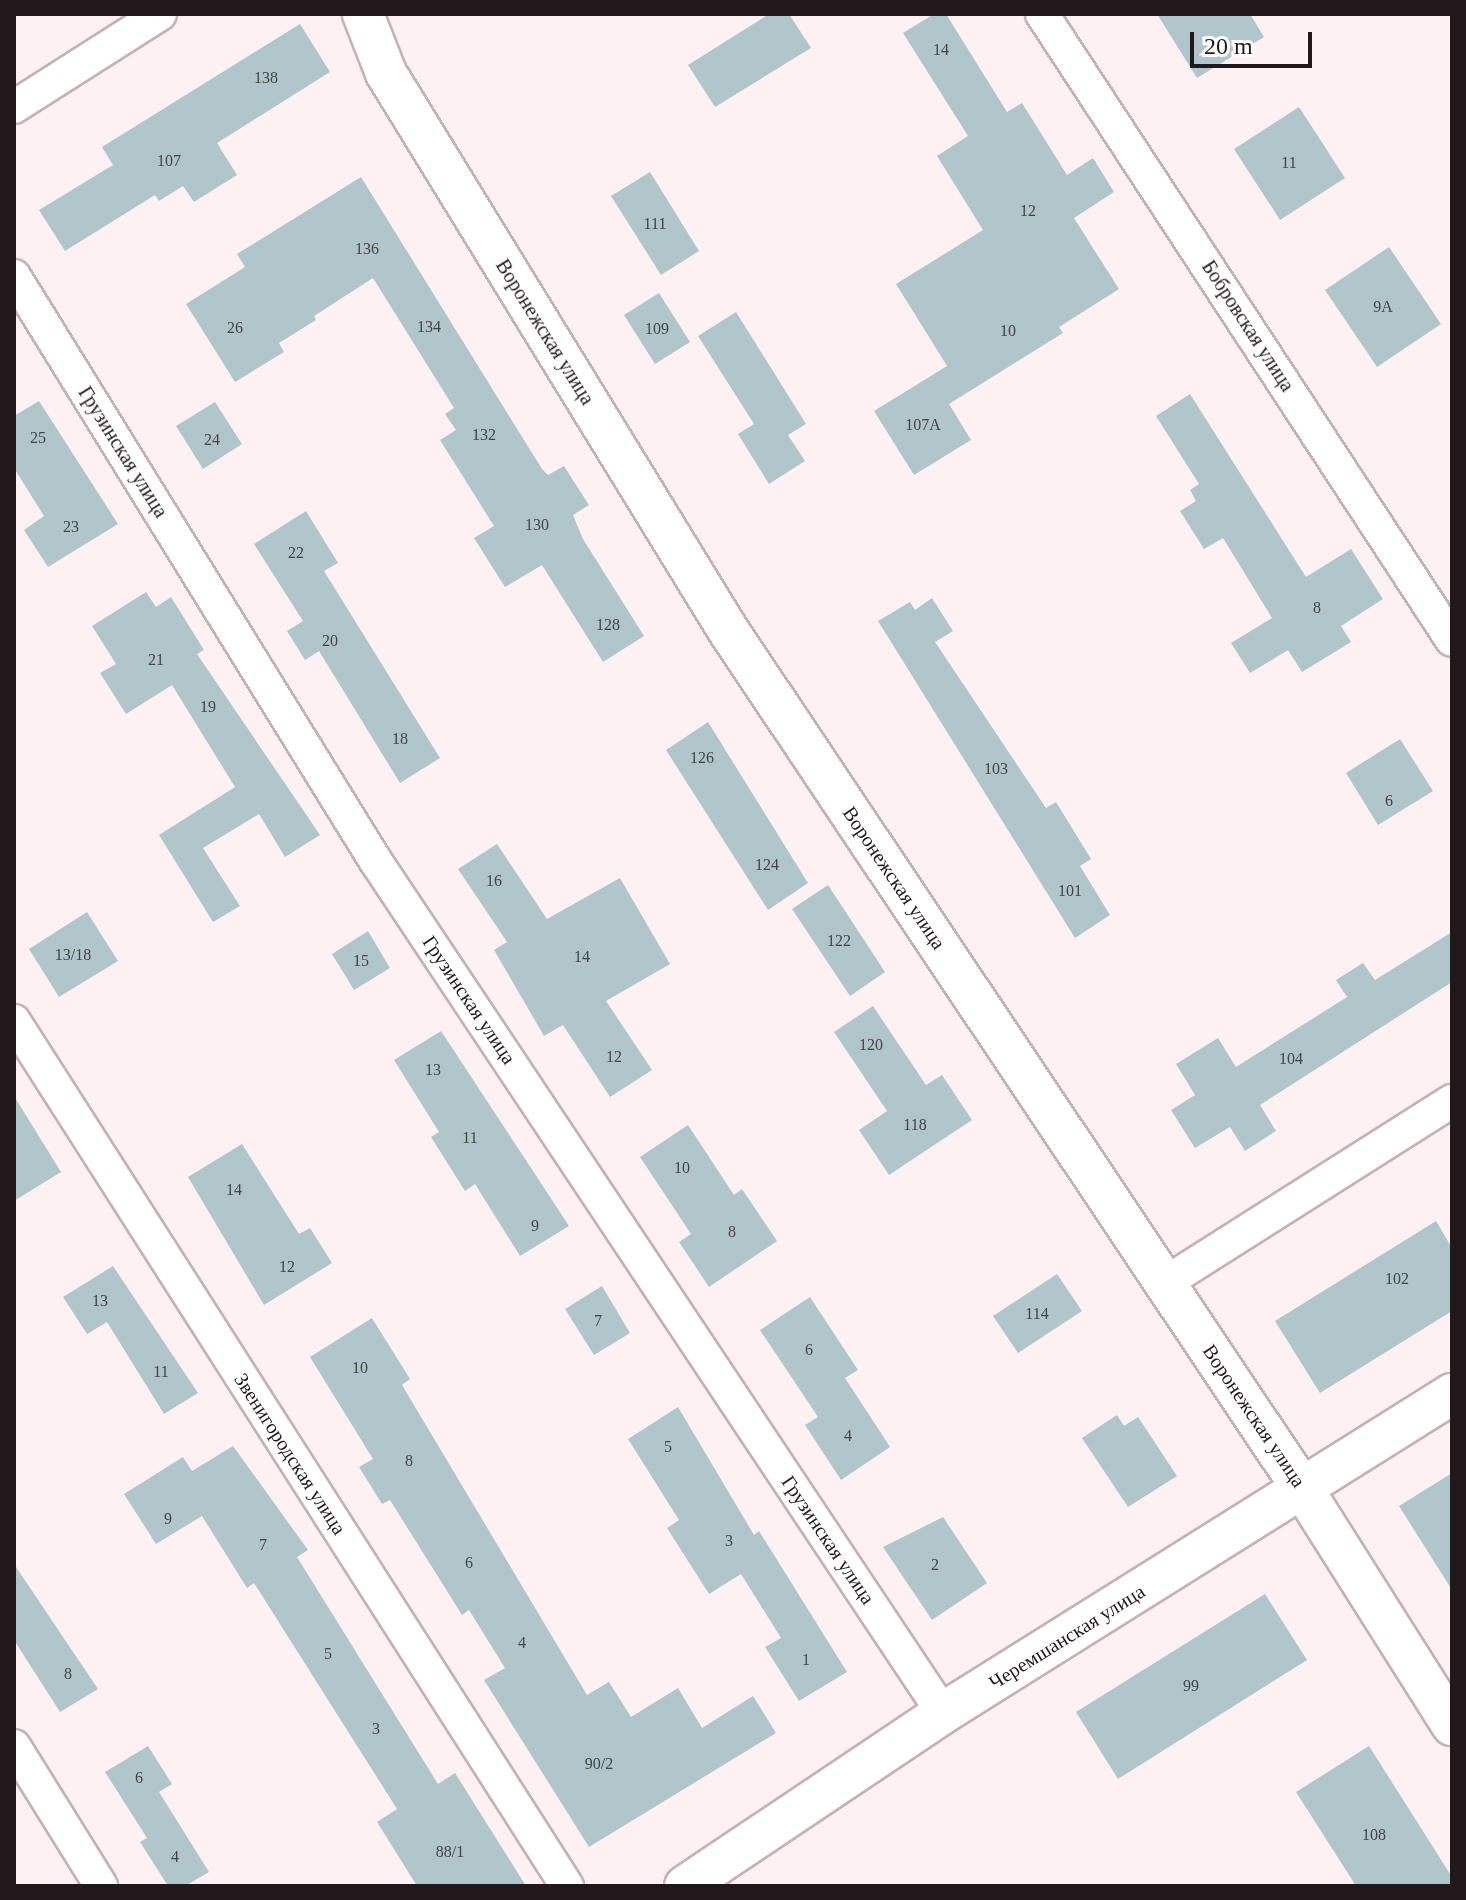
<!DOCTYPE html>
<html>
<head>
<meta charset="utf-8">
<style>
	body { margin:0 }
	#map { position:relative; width:1466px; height:1900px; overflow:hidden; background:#fef1f4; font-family:Georgia,serif }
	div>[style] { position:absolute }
	.building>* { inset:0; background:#b0c6ca }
	.roads { filter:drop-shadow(2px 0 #c6b1b6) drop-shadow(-2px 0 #c6b1b6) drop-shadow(0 2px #c6b1b6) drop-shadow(0 -2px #c6b1b6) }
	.minor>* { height:32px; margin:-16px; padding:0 16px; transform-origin:16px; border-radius:16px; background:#fff }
	.tertiary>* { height:40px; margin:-20px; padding:0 20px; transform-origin:20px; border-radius:20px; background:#fff }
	span { translate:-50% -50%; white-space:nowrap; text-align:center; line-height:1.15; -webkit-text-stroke:7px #fff; paint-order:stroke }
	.number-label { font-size:16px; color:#444446 }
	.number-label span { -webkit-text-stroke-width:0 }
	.street-label { font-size:20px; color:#20181a }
	.frame { position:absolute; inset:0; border:16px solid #20181a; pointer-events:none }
	.scale { position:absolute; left:1190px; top:32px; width:122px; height:36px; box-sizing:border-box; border:4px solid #20181a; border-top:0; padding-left:10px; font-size:24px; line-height:28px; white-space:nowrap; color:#20181a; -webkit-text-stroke:6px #fff; paint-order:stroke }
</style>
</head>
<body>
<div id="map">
	<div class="building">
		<div style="clip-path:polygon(769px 14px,789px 14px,811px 48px,715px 107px,688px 65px)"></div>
		<div style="clip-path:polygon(934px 14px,946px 14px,1007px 112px,1022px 103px,1067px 175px,1093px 158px,1114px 192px,1074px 218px,1119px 289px,1059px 327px,1063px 333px,949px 404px,971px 440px,914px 475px,874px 411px,947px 366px,896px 284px,983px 230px,937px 156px,968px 136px,903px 33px)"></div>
		<div style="clip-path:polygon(1157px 14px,1250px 14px,1264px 37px,1197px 78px)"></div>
		<div style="clip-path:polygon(300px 24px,330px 72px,217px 143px,237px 175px,194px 202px,183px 186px,159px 201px,155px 195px,65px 251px,39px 210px,113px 165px,102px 147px)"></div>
		<div style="clip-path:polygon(1299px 107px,1345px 178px,1280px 220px,1234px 149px)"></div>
		<div style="clip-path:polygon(650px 172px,699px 251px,661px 275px,611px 196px)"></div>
		<div style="clip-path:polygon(361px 177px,542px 469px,548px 475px,564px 466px,589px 505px,573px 515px,583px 539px,644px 636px,603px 662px,542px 565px,505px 587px,474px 538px,494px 526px,440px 440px,456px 430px,445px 414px,454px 408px,373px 278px,314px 316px,316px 320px,279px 343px,284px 352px,235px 382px,186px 304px,245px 267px,237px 254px)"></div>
		<div style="clip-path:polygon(1389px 247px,1441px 324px,1377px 367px,1325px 290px)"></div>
		<div style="clip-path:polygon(659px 293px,690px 342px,655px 364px,624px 315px)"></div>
		<div style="clip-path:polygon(736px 312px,806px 424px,788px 435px,805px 461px,769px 484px,738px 434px,754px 424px,698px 336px)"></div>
		<div style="clip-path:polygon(1190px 394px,1306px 577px,1351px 549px,1383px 599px,1341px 626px,1351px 642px,1302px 672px,1288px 650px,1250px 673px,1231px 643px,1272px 618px,1223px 538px,1204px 549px,1180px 511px,1196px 501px,1190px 490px,1199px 484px,1156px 416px)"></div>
		<div style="clip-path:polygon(39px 401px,118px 524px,48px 567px,24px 530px,44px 516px,14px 468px,14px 416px)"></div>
		<div style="clip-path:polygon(215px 402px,242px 444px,203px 469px,176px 426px)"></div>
		<div style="clip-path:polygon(306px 511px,338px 563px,324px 571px,440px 758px,400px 783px,319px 651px,305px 660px,287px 631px,303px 621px,254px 544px)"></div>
		<div style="clip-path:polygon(146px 592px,156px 607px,171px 597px,204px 650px,197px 654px,320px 835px,285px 857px,259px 814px,203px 848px,240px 906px,213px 922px,159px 835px,235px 787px,172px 685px,126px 714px,100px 673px,116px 664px,92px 626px)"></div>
		<div style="clip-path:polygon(932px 598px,953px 631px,935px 642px,1046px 808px,1056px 802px,1091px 859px,1080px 866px,1110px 915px,1075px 938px,878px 621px,910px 602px,915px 610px)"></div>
		<div style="clip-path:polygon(708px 722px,808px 883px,768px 910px,666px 750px)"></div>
		<div style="clip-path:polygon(1400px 739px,1433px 791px,1378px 825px,1346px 773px)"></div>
		<div style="clip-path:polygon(497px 844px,547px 919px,620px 878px,670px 964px,606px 1001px,652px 1070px,610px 1097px,563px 1025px,544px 1036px,494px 950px,507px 942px,458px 869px)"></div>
		<div style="clip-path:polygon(828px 885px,885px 972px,850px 996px,792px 909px)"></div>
		<div style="clip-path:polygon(87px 912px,118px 961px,59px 997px,29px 949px)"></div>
		<div style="clip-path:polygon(368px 931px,390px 968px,354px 990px,332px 954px)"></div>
		<div style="clip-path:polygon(1452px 932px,1452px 982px,1260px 1105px,1276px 1131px,1245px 1151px,1230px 1127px,1195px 1148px,1171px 1110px,1195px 1095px,1176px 1064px,1218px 1038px,1236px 1067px,1347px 997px,1336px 980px,1363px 963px,1375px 980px)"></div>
		<div style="clip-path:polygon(873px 1006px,926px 1085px,942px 1075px,972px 1120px,889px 1175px,859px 1130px,887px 1111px,834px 1032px)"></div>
		<div style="clip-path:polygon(441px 1031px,569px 1226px,520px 1256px,475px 1184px,465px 1191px,431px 1137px,439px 1132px,394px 1060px)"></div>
		<div style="clip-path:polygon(14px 1096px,61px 1172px,14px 1201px)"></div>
		<div style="clip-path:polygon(688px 1125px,734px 1195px,742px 1189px,777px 1241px,709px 1287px,679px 1242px,691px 1234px,640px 1157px)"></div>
		<div style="clip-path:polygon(242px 1144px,299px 1234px,310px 1228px,332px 1263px,264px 1305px,188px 1177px)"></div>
		<div style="clip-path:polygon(1436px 1221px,1452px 1248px,1452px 1311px,1320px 1393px,1275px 1321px)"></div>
		<div style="clip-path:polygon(113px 1266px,198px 1393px,164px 1414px,107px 1322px,87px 1334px,63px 1297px)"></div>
		<div style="clip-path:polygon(1057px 1274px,1082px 1311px,1018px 1353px,993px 1316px)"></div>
		<div style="clip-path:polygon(602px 1286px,630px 1333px,594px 1355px,565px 1309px)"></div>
		<div style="clip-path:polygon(810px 1297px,858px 1370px,845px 1378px,890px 1447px,841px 1480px,805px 1425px,818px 1417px,760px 1330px)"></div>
		<div style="clip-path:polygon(372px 1318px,410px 1379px,402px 1385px,587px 1695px,609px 1682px,631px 1717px,678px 1688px,702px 1728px,753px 1696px,776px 1733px,589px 1847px,484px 1680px,505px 1668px,469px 1610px,462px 1615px,390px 1500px,382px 1504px,359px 1467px,373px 1459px,310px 1357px)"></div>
		<div style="clip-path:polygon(678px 1407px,754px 1535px,759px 1531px,847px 1672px,799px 1701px,765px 1647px,781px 1638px,741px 1574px,709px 1594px,667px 1528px,679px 1520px,628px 1439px)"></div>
		<div style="clip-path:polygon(1117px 1415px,1124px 1426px,1138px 1417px,1177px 1476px,1128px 1507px,1082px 1438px)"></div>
		<div style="clip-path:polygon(233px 1446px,308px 1550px,297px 1557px,438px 1784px,455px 1773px,526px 1886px,417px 1886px,377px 1822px,397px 1809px,254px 1583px,247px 1588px,202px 1516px,156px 1544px,124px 1494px,183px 1457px,192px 1471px)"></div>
		<div style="clip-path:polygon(1452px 1473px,1452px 1590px,1399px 1506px)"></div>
		<div style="clip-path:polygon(943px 1517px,987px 1583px,932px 1620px,883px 1547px)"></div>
		<div style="clip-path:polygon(14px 1564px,98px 1689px,60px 1712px,14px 1640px)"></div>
		<div style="clip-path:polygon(1265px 1594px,1307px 1660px,1118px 1779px,1076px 1712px)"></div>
		<div style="clip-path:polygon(148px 1746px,172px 1784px,159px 1792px,209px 1872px,185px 1886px,168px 1886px,140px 1842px,147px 1838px,105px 1772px)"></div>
		<div style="clip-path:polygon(1369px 1746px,1452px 1877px,1452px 1886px,1356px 1886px,1296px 1792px)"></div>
	</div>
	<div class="roads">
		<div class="minor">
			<div style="left:1042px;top:14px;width:748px;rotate:56.78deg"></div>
			<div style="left:14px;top:107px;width:173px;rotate:-32.5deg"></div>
			<div style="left:14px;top:276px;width:687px;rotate:58.28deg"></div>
			<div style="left:375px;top:860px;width:1025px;rotate:56.34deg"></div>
			<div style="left:14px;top:1021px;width:1027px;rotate:57.41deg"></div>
			<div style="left:1165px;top:1283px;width:340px;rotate:-32.4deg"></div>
			<div style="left:14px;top:1746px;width:165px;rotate:58.1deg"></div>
		</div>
		<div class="tertiary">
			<div style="left:363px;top:14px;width:63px;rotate:68.7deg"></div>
			<div style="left:386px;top:73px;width:654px;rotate:58.45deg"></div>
			<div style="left:728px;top:630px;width:1036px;rotate:56.22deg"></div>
			<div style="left:1304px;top:1491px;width:277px;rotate:57.7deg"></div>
			<div style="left:685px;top:1886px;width:311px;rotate:-33.8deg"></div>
			<div style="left:943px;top:1713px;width:601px;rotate:-32.08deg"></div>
		</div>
	</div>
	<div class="number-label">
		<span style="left:941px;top:50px">14</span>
		<span style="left:266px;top:78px">138</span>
		<span style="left:169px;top:161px">107</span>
		<span style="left:1289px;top:163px">11</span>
		<span style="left:1028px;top:211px">12</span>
		<span style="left:655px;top:224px">111</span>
		<span style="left:367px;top:249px">136</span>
		<span style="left:1383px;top:307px">9А</span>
		<span style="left:429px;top:327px">134</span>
		<span style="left:235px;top:328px">26</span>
		<span style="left:657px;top:329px">109</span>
		<span style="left:1008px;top:331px">10</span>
		<span style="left:923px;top:425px">107А</span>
		<span style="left:484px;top:435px">132</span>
		<span style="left:38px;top:438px">25</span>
		<span style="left:212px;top:440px">24</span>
		<span style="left:537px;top:525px">130</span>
		<span style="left:71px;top:527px">23</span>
		<span style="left:296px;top:553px">22</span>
		<span style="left:1317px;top:608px">8</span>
		<span style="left:608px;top:625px">128</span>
		<span style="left:330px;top:641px">20</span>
		<span style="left:156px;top:660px">21</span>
		<span style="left:208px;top:707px">19</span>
		<span style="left:400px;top:739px">18</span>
		<span style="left:702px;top:758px">126</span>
		<span style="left:996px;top:769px">103</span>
		<span style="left:1389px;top:801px">6</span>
		<span style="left:767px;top:865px">124</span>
		<span style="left:494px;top:881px">16</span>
		<span style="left:1070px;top:891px">101</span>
		<span style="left:839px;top:941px">122</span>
		<span style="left:73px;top:955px">13/18</span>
		<span style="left:582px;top:957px">14</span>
		<span style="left:361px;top:961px">15</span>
		<span style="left:871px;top:1045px">120</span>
		<span style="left:614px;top:1057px">12</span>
		<span style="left:1291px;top:1059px">104</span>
		<span style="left:433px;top:1070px">13</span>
		<span style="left:915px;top:1125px">118</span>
		<span style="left:470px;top:1138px">11</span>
		<span style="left:682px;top:1168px">10</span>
		<span style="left:234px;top:1190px">14</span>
		<span style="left:535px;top:1226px">9</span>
		<span style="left:732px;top:1232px">8</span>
		<span style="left:287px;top:1267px">12</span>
		<span style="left:1397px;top:1279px">102</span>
		<span style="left:100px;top:1301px">13</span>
		<span style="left:1037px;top:1314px">114</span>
		<span style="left:598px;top:1321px">7</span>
		<span style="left:809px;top:1350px">6</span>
		<span style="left:360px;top:1368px">10</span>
		<span style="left:161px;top:1372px">11</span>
		<span style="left:848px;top:1436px">4</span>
		<span style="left:668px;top:1447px">5</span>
		<span style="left:409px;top:1461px">8</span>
		<span style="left:168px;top:1519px">9</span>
		<span style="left:729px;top:1541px">3</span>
		<span style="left:263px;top:1545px">7</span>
		<span style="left:469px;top:1563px">6</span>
		<span style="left:935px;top:1565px">2</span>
		<span style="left:522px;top:1643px">4</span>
		<span style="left:328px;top:1654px">5</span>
		<span style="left:806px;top:1660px">1</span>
		<span style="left:68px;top:1674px">8</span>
		<span style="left:1191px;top:1686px">99</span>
		<span style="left:376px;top:1729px">3</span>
		<span style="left:599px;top:1764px">90/2</span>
		<span style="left:139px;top:1778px">6</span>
		<span style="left:1374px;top:1835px">108</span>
		<span style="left:450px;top:1852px">88/1</span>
		<span style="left:175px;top:1857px">4</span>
	</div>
	<div class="street-label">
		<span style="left:1248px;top:326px;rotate:57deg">Бобровская улица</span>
		<span style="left:545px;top:332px;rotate:58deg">Воронежская улица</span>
		<span style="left:123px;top:452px;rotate:58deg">Грузинская улица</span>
		<span style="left:894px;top:878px;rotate:56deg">Воронежская улица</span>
		<span style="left:469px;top:1000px;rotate:56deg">Грузинская улица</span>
		<span style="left:1254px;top:1416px;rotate:56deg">Воронежская улица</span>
		<span style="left:290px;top:1454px;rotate:57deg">Звенигородская улица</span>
		<span style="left:828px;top:1540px;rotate:56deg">Грузинская улица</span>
		<span style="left:1067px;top:1637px;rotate:-32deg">Черемшанская улица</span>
	</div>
	<div class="frame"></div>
	<div class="scale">20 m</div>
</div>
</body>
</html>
